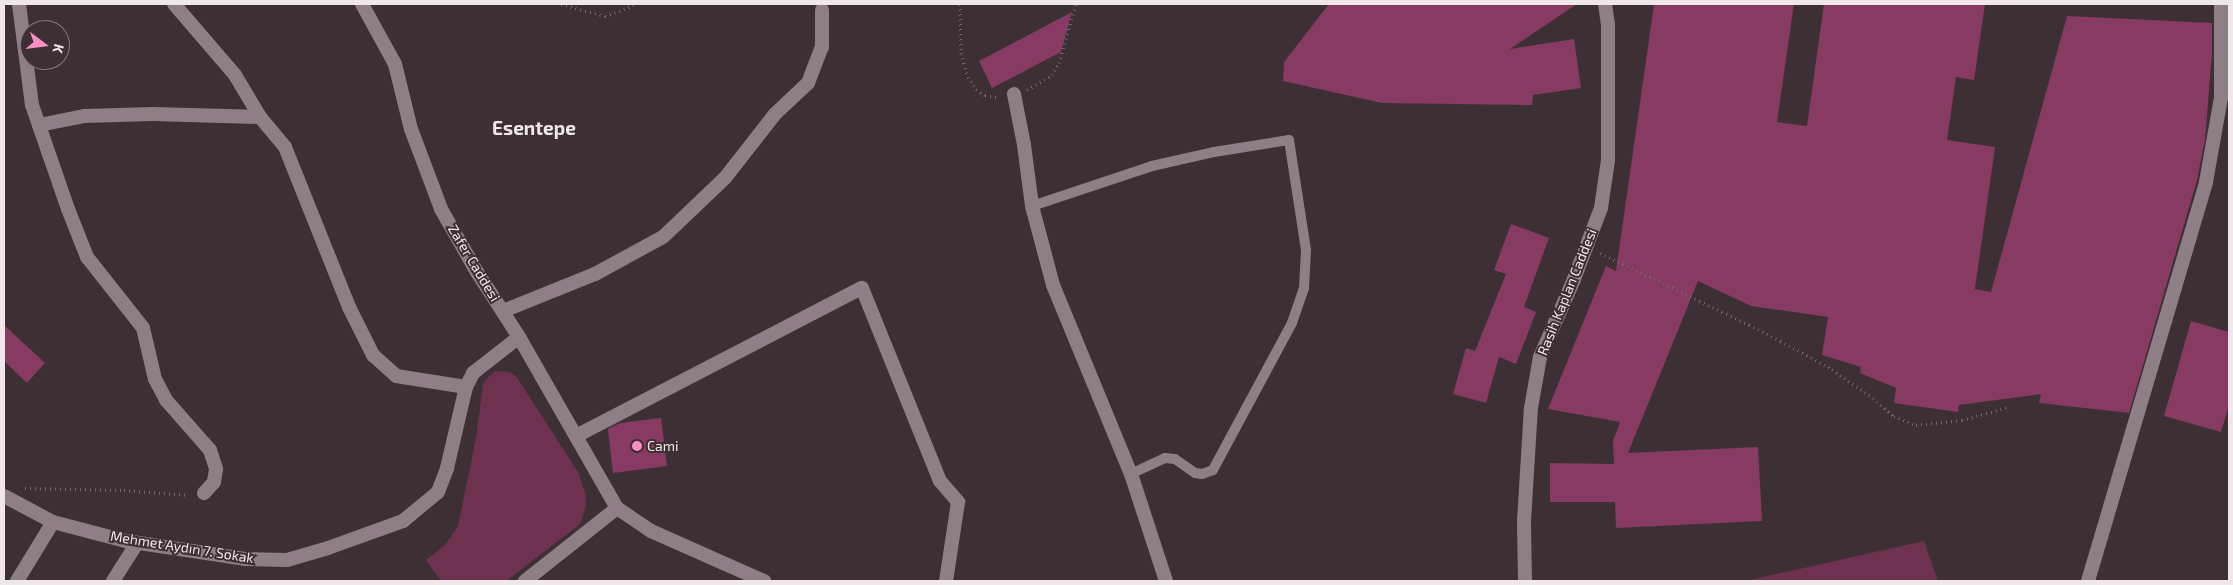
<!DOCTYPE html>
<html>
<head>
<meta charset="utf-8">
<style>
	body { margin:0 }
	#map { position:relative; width:2233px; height:585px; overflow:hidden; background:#3c3035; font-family:"Exo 2",sans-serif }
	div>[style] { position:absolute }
	.green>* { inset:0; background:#6e3150 }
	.building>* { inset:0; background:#873a62 }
	.path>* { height:3px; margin-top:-1.5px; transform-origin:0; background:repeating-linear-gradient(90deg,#73686d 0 1px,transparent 0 5px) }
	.service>* { height:10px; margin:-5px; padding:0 5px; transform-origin:5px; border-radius:5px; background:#8d7f85 }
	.minor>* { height:14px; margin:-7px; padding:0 7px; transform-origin:7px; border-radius:7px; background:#8d7f85 }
	.tertiary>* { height:14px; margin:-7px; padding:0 7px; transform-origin:7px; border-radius:7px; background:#8d7f85 }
	.dots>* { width:14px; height:14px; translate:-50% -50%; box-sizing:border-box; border:2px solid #3c3035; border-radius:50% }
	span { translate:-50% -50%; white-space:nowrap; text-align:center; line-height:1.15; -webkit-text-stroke:4px #3c3035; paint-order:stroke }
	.street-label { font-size:14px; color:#efe7ea }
	.poi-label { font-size:14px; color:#efe7ea }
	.left { translate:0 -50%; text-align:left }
	.district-label { font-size:19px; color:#efe7ea; font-weight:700 }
	.frame { position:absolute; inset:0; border:5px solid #efe7ea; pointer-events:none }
	.north { position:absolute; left:20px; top:20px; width:50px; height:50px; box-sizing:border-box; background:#3c3035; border:1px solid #84797d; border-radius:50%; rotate:105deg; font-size:14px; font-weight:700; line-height:20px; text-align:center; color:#efe7ea }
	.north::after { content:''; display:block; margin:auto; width:18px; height:22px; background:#fb8fc4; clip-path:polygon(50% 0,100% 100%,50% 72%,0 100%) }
</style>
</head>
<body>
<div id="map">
	<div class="green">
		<div style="clip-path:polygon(496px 371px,510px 372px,516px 376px,578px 472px,586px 495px,586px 506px,580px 524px,506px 581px,441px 581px,426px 560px,445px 545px,458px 526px,476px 438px,483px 384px,489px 376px)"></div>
		<div style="clip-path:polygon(1924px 541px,1938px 581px,1734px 581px,1745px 581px)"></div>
	</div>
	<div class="building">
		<div style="clip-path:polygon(1329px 4px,1577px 4px,1510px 49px,1574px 39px,1581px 88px,1533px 95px,1532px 105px,1382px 103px,1283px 81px,1284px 62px)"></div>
		<div style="clip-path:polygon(1654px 4px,1794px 4px,1777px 122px,1807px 126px,1824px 4px,1985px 4px,1974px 80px,1956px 77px,1947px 140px,1995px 147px,1975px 289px,1991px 292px,2067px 16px,2212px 23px,2212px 53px,2205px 140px,2197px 180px,2129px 413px,2039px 403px,2041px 394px,1959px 405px,1958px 412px,1894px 403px,1896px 388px,1860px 373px,1861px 367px,1822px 355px,1828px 317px,1751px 306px,1698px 281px,1628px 453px,1758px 447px,1762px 521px,1616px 528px,1615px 502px,1550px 502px,1550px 463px,1614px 464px,1613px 441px,1620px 422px,1548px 409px,1606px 266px,1616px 271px)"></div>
		<div style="clip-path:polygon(1072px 12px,1061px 52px,992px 88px,979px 61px)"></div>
		<div style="clip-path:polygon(1511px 224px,1549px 238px,1524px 307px,1536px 312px,1516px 364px,1499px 357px,1486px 403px,1453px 394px,1466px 348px,1475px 351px,1506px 274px,1494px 270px)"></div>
		<div style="clip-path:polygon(2191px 321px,2229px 332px,2229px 405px,2221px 432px,2164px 416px)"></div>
		<div style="clip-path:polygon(4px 325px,45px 363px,27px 383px,4px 361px)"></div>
		<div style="clip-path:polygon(661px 418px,667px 466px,613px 473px,608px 429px,620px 423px)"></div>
	</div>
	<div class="path">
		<div style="left:561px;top:4px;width:46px;rotate:15.3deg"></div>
		<div style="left:605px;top:16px;width:30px;rotate:-20deg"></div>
		<div style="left:633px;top:6px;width:3px;rotate:-45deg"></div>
		<div style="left:960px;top:4px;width:49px;rotate:88.8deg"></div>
		<div style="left:961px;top:53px;width:25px;rotate:74deg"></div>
		<div style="left:968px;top:77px;width:14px;rotate:56deg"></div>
		<div style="left:976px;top:89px;width:11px;rotate:34deg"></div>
		<div style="left:985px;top:95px;width:15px;rotate:11deg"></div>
		<div style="left:1027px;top:90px;width:29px;rotate:-31deg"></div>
		<div style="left:1052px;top:75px;width:14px;rotate:-60deg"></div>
		<div style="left:1059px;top:63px;width:61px;rotate:-73.9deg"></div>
		<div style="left:1600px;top:253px;width:175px;rotate:25.7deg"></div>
		<div style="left:1758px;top:329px;width:84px;rotate:28.4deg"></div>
		<div style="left:1832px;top:369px;width:50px;rotate:35.3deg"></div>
		<div style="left:1873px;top:398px;width:28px;rotate:41deg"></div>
		<div style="left:1894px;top:416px;width:24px;rotate:22deg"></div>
		<div style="left:1916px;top:425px;width:46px;rotate:-6.2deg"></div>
		<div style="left:1962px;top:420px;width:49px;rotate:-15.5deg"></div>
		<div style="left:25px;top:488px;width:99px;rotate:1.2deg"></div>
		<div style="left:124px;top:490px;width:65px;rotate:4.4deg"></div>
	</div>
	<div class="service">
		<div style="left:1032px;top:206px;width:126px;rotate:-18.4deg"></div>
		<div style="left:1152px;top:166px;width:64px;rotate:-12.7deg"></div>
		<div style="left:1214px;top:152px;width:76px;rotate:-9.1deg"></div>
		<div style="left:1289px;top:140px;width:111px;rotate:81.2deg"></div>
		<div style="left:1306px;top:250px;width:38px;rotate:93deg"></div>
		<div style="left:1304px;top:288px;width:37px;rotate:109deg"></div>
		<div style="left:1292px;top:323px;width:167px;rotate:118.3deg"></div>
		<div style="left:1213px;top:470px;width:12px;rotate:160deg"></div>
		<div style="left:1202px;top:474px;width:7px;rotate:-172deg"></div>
		<div style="left:1195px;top:473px;width:24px;rotate:-145deg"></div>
		<div style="left:1175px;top:459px;width:10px;rotate:-174deg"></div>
		<div style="left:1165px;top:458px;width:38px;rotate:155deg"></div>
	</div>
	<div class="minor">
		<div style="left:19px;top:4px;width:102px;rotate:82.7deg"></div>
		<div style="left:32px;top:105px;width:110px;rotate:70.9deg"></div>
		<div style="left:68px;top:209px;width:52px;rotate:68.4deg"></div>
		<div style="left:87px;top:257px;width:90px;rotate:51.7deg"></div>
		<div style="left:143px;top:328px;width:52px;rotate:76.8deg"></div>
		<div style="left:155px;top:379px;width:24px;rotate:62deg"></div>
		<div style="left:166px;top:400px;width:67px;rotate:48.7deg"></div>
		<div style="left:210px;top:450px;width:20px;rotate:72deg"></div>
		<div style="left:216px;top:469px;width:13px;rotate:99deg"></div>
		<div style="left:214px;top:482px;width:15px;rotate:132deg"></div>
		<div style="left:174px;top:4px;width:94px;rotate:49.3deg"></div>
		<div style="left:235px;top:75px;width:49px;rotate:59.2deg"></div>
		<div style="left:260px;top:117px;width:39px;rotate:50deg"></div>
		<div style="left:285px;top:147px;width:172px;rotate:68.2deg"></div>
		<div style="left:349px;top:307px;width:54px;rotate:63.4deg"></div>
		<div style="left:373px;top:355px;width:31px;rotate:42deg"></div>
		<div style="left:396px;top:376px;width:71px;rotate:8.9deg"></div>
		<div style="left:362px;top:4px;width:68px;rotate:61.2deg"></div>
		<div style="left:395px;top:64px;width:67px;rotate:76.2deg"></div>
		<div style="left:411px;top:129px;width:85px;rotate:69.4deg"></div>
		<div style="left:441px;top:209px;width:73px;rotate:60.3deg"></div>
		<div style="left:477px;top:272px;width:77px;rotate:57.1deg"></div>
		<div style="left:519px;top:337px;width:197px;rotate:60.2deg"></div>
		<div style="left:617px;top:508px;width:41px;rotate:34.1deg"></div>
		<div style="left:651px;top:531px;width:124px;rotate:23.9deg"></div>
		<div style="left:1014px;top:94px;width:52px;rotate:78.9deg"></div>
		<div style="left:1024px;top:145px;width:62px;rotate:82.5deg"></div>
		<div style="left:1032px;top:206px;width:82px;rotate:75.1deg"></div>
		<div style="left:1053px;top:285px;width:204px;rotate:67.6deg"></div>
		<div style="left:1131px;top:474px;width:113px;rotate:71.9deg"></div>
		<div style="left:39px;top:125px;width:47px;rotate:-11.1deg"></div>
		<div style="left:85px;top:116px;width:68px;rotate:-1.7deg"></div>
		<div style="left:153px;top:114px;width:107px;rotate:1.6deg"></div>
		<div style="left:503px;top:311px;width:99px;rotate:-21.9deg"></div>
		<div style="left:595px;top:274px;width:77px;rotate:-28.6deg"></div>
		<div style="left:663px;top:237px;width:86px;rotate:-43.6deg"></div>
		<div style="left:725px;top:178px;width:81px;rotate:-52deg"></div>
		<div style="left:775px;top:114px;width:45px;rotate:-43.2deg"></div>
		<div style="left:808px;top:83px;width:39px;rotate:-69deg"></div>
		<div style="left:822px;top:47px;width:37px;rotate:-90deg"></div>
		<div style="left:576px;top:436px;width:322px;rotate:-27.4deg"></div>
		<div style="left:862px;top:288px;width:208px;rotate:68deg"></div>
		<div style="left:940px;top:481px;width:28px;rotate:49deg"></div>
		<div style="left:958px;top:502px;width:80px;rotate:98.6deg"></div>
		<div style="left:4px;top:496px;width:55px;rotate:28deg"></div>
		<div style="left:53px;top:522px;width:75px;rotate:14.6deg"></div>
		<div style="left:126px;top:541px;width:120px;rotate:8.6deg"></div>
		<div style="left:245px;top:559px;width:42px;rotate:1.4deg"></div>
		<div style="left:287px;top:560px;width:43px;rotate:-16.3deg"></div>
		<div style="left:328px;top:548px;width:80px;rotate:-19.8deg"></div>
		<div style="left:403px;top:521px;width:45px;rotate:-39.6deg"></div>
		<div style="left:438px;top:492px;width:26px;rotate:-69deg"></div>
		<div style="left:447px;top:468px;width:83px;rotate:-76.8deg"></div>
		<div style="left:466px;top:387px;width:16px;rotate:-63deg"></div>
		<div style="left:473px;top:373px;width:58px;rotate:-38deg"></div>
		<div style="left:17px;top:581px;width:69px;rotate:-58.6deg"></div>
		<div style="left:113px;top:581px;width:45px;rotate:-57.7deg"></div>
		<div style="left:525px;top:581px;width:117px;rotate:-38.4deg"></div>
		<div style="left:2088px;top:581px;width:416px;rotate:-73.5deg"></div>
		<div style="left:2206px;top:182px;width:85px;rotate:-79.9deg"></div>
		<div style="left:2221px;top:98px;width:94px;rotate:-90deg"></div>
	</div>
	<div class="tertiary">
		<div style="left:1525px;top:581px;width:60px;rotate:-91deg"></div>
		<div style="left:1524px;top:521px;width:113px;rotate:-86.5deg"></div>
		<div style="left:1531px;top:408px;width:52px;rotate:-80deg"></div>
		<div style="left:1540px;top:357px;width:85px;rotate:-66.4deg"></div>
		<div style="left:1574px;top:279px;width:76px;rotate:-69.2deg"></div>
		<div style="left:1601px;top:208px;width:49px;rotate:-81.7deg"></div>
		<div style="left:1608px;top:160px;width:135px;rotate:-90deg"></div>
		<div style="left:1608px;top:25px;width:21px;rotate:-98deg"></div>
	</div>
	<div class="dots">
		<div style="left:637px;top:446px;background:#fb8fc4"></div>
	</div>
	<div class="street-label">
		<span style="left:474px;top:263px;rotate:59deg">Zafer Caddesi</span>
		<span style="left:1567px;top:292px;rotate:-68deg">Rasih Kaplan Caddesi</span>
		<span style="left:182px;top:547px;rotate:9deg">Mehmet Aydın 7. Sokak</span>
	</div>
	<div class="poi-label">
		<span class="left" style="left:647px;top:446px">Cami</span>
	</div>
	<div class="district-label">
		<span style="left:534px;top:128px">Esentepe</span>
	</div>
	<div class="frame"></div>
	<div class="north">K</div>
</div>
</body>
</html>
